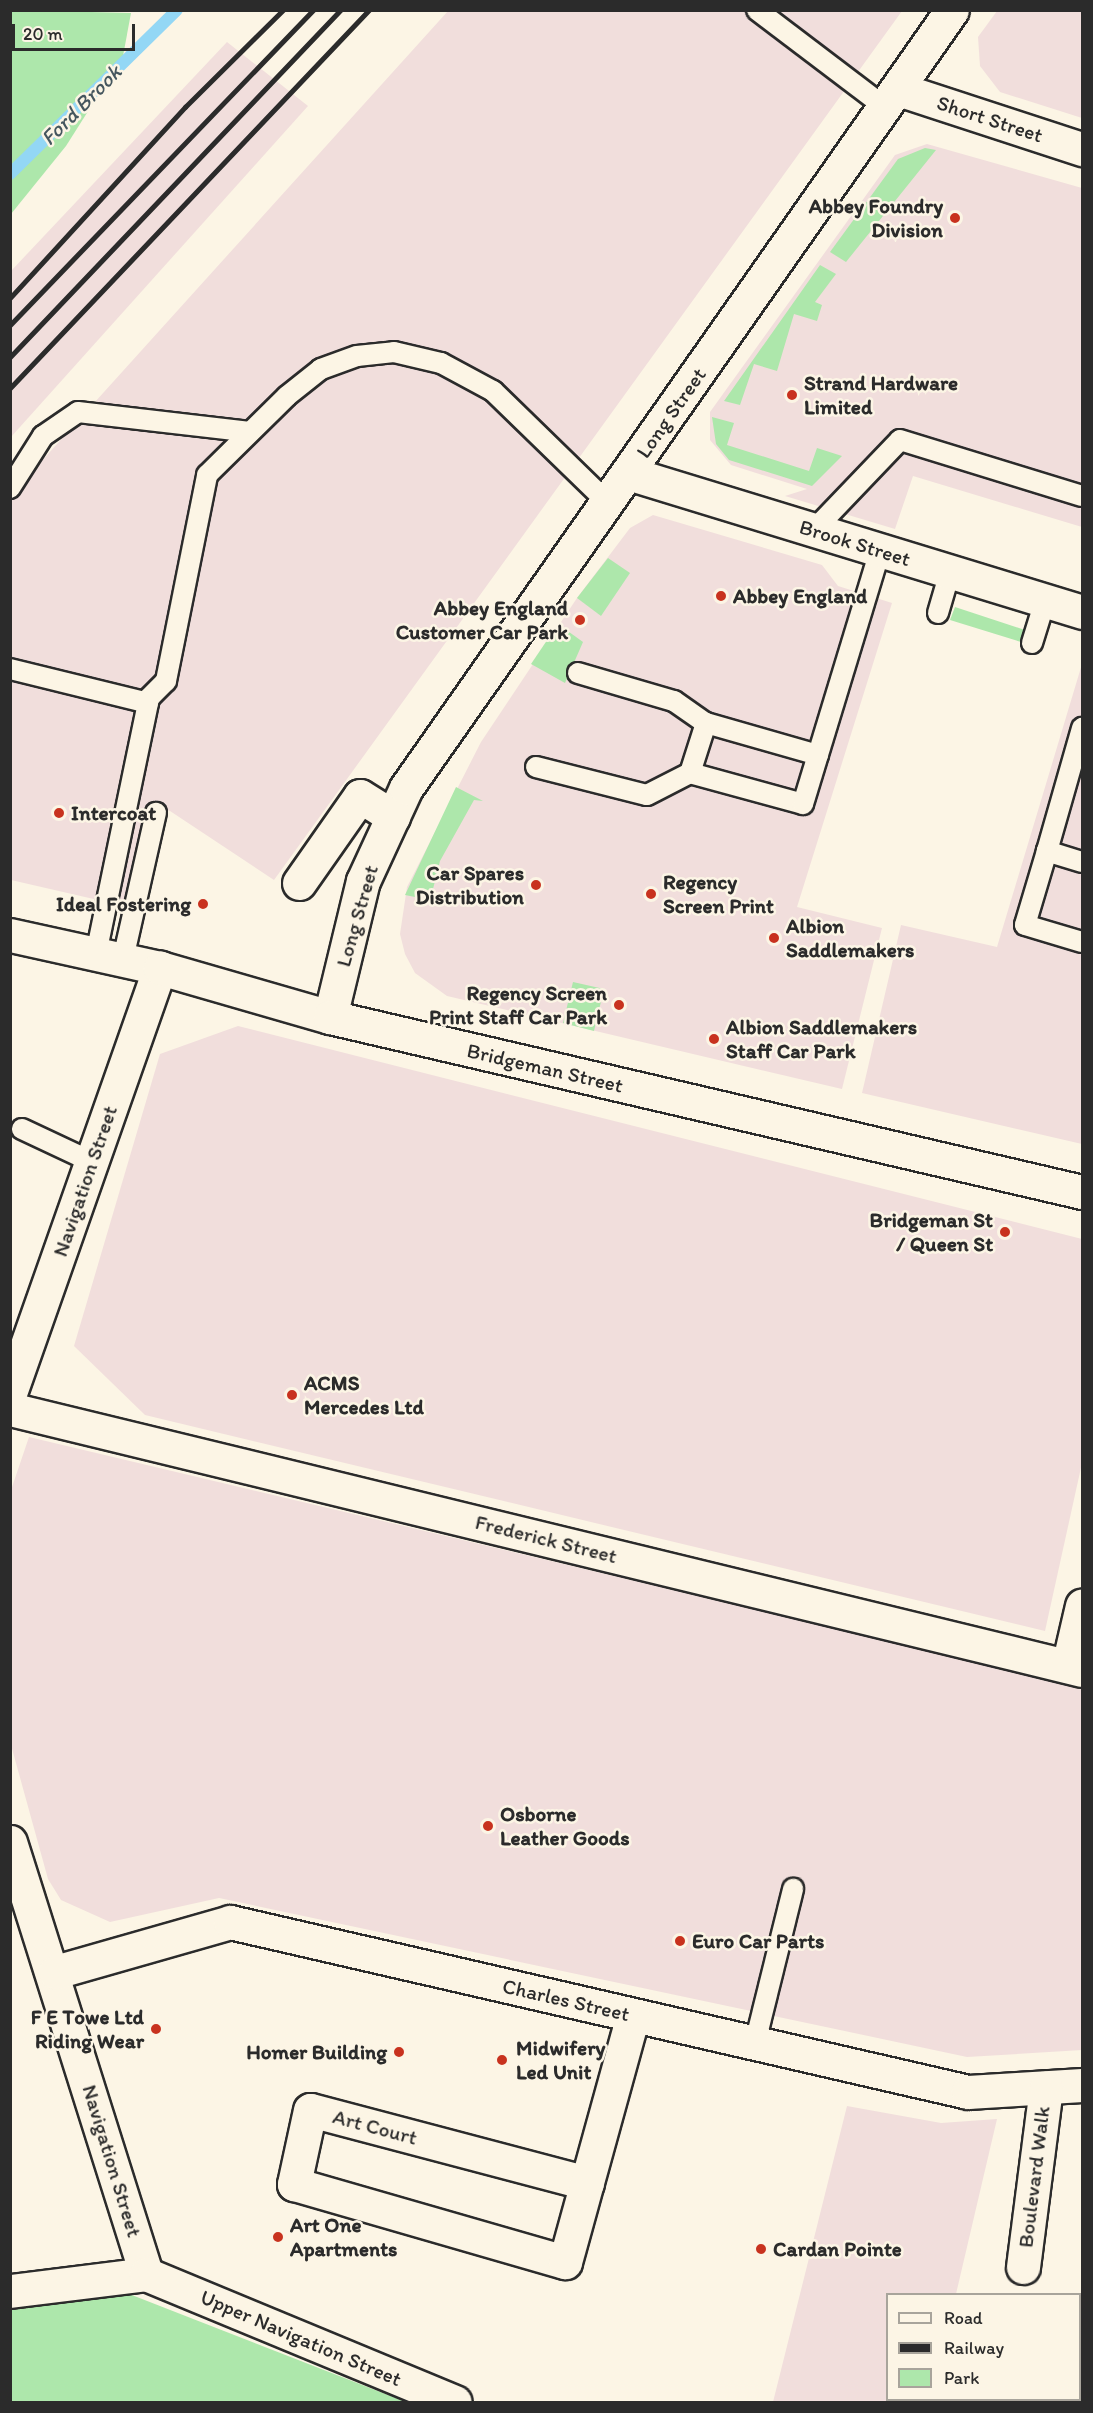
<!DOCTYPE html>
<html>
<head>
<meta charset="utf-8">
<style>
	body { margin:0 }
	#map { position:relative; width:1093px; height:2413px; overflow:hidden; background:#fcf5e5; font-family:Itim,sans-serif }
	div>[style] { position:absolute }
	.built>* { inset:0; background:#f1dedc }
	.green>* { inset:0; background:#ade7ab }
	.stream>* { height:12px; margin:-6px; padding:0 6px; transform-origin:6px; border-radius:6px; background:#93d7f5 }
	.roads { filter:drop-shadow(2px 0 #2b2b2b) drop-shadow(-2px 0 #2b2b2b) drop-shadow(0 2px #2b2b2b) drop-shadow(0 -2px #2b2b2b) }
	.service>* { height:20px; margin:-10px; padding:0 10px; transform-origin:10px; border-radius:10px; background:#fcf5e5 }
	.minor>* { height:33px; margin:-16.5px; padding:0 16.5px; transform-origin:16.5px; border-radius:16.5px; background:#fcf5e5 }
	.tertiary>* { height:33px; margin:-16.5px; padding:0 16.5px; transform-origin:16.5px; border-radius:16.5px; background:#fcf5e5 }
	.rail>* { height:4.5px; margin:-2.25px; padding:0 2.25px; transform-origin:2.25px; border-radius:2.25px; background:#2b2b2b }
	.dots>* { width:16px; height:16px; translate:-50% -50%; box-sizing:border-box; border:3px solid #fcf5e5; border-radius:50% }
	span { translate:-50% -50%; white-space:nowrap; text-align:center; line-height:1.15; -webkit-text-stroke:5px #fcf5e5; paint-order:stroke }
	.street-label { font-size:21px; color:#2b2b2b }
	.poi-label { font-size:21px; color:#2b2b2b; font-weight:700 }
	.right { translate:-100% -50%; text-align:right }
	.left { translate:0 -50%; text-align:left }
	.water-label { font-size:22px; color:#45565e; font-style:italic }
	.frame { position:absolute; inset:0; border:12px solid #2b2b2b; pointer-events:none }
	.legend { position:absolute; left:886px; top:2293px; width:195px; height:108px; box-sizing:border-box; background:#fcf5e5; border:2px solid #a8a49b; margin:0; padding:8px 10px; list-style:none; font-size:18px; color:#2b2b2b }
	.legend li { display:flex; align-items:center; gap:12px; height:30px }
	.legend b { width:30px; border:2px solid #a8a49b }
	.scale { position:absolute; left:12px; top:24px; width:123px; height:27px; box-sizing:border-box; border:3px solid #2b2b2b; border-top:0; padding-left:8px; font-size:18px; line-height:21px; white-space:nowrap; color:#2b2b2b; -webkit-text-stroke:4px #fcf5e5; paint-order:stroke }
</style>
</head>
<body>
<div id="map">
	<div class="built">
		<div style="clip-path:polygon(448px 11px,902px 11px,274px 880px,170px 811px,148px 804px,124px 906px,11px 880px,11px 495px)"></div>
		<div style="clip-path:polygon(997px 11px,1082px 11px,1082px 118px,1000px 92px,980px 66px,978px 37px)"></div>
		<div style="clip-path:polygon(227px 42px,308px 106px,11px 437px,11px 271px)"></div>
		<div style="clip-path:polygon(927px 144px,1082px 188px,1082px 527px,913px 476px,895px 529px,785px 496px,807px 489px,731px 465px,710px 440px,710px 412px,895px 155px)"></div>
		<div style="clip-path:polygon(653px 515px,822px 565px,838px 586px,892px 603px,797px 907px,882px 928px,842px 1089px,447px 996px,415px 973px,405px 954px,400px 934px,407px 887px,481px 742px,577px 598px,630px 528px)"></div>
		<div style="clip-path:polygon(1082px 664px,1082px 1144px,862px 1093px,901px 925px,997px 947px)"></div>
		<div style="clip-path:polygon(238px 1026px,1082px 1239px,1082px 1463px,1045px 1631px,145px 1415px,74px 1346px,160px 1054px)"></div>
		<div style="clip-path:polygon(29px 1437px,1082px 1687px,1082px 2050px,967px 2057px,219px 1898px,110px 1922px,61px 1900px,48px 1879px,11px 1745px,10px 1493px)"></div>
		<div style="clip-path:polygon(847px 2106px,941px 2123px,997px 2119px,956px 2294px,888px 2294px,888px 2400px,931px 2402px,773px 2402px)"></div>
	</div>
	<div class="green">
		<div style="clip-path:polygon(11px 10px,131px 13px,123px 56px,66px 146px,11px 214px)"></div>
		<div style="clip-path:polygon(925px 148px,936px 150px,846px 262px,830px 252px,898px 159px)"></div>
		<div style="clip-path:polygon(820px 265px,836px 274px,815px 302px,822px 305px,817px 321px,794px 314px,777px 371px,754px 364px,740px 405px,724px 401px)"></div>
		<div style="clip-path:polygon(712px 417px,734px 423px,727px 445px,809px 471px,817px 448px,842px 456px,812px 486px,729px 460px,716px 444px)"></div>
		<div style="clip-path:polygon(608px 558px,630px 573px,601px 616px,577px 598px)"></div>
		<div style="clip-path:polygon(955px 607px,1025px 630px,1021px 642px,950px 620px)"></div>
		<div style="clip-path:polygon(558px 624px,583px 642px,565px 683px,531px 664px)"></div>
		<div style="clip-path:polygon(456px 787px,483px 801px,474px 800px,440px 861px,432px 893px,422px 891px,420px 898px,405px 895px)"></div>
		<div style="clip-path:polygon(573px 982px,604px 989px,594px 1031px,563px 1023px)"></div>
		<div style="clip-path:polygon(119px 2290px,406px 2402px,11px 2402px,10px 2304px)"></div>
	</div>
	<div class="stream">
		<div style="left:10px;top:174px;width:234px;rotate:-44.5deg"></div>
	</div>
	<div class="roads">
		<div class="service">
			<div style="left:757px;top:10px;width:161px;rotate:37.2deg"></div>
			<div style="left:10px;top:488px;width:62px;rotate:-57.6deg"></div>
			<div style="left:43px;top:436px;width:42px;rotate:-34.4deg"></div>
			<div style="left:78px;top:412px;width:173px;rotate:6.6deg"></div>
			<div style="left:814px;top:530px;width:124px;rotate:-46.3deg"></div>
			<div style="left:900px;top:440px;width:190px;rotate:17.1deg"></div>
			<div style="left:938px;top:613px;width:43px;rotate:-73.7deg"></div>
			<div style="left:1032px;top:643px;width:44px;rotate:-72.8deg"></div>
			<div style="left:10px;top:669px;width:142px;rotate:13.8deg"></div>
			<div style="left:578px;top:673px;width:100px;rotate:16.3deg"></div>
			<div style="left:674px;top:701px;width:39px;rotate:35deg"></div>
			<div style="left:818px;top:755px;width:116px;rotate:-164.1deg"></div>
			<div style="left:706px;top:723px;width:52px;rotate:107.7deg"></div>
			<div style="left:690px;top:773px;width:117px;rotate:15.3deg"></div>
			<div style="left:803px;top:804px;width:264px;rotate:-73.1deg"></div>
			<div style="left:536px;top:767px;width:114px;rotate:14.2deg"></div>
			<div style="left:647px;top:795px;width:48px;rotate:-27.1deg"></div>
			<div style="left:1047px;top:851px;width:128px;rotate:-74.1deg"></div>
			<div style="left:1082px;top:862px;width:37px;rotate:-163deg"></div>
			<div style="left:1047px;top:851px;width:77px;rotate:106.6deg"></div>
			<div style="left:1025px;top:925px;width:59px;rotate:16.6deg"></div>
			<div style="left:96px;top:954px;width:261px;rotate:-78.3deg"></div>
			<div style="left:149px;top:698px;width:24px;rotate:-45deg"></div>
			<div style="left:166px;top:681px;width:210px;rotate:-78.7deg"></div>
			<div style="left:207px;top:475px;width:112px;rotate:-44.6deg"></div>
			<div style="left:287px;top:396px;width:43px;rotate:-38.5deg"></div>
			<div style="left:321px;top:369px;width:38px;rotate:-20deg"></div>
			<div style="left:357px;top:356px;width:37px;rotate:-6deg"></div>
			<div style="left:394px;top:352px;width:48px;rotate:13.2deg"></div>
			<div style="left:441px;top:363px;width:59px;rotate:28.3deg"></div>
			<div style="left:493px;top:391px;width:159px;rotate:44.2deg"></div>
			<div style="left:123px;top:959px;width:150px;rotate:-77.3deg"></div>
			<div style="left:22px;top:1129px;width:77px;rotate:25.2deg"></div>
			<div style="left:755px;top:2043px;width:159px;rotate:-76.1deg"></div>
		</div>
		<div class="minor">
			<div style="left:898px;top:89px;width:194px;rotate:18.1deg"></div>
			<div style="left:628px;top:473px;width:475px;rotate:17deg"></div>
			<div style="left:299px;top:883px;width:106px;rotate:-55deg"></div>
			<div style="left:360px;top:796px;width:39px;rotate:32deg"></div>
			<div style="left:330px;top:1017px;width:140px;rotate:-76.4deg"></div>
			<div style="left:363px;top:881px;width:102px;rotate:-65.2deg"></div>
			<div style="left:406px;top:788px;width:950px;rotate:-54.94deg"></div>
			<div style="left:10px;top:1393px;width:451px;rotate:-70.6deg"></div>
			<div style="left:10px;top:1409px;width:1103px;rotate:13.68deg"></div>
			<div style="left:1068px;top:1666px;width:62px;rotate:-76.9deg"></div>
			<div style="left:10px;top:1842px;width:453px;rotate:72.5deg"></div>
			<div style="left:55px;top:1972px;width:182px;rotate:-15.9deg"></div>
			<div style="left:230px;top:1922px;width:757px;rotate:12.97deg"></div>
			<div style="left:968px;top:2092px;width:114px;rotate:-3.5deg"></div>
			<div style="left:587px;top:2183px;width:286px;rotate:-165.2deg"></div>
			<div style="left:310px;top:2110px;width:76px;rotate:102.2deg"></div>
			<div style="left:294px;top:2184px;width:282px;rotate:16.1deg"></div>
			<div style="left:565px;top:2262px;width:256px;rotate:-74.6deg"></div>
			<div style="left:1023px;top:2267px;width:181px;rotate:-82.7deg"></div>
			<div style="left:10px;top:2291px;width:137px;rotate:-7.1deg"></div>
			<div style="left:146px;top:2274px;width:334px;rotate:22.5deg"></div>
		</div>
		<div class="tertiary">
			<div style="left:10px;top:935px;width:154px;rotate:12.4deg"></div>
			<div style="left:160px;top:968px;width:177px;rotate:16.1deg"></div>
			<div style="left:330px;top:1017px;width:772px;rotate:13.1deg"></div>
		</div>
	</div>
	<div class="rail">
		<div style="left:10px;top:298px;width:259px;rotate:-47.5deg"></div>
		<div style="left:185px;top:107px;width:138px;rotate:-44.7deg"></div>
		<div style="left:10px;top:325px;width:437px;rotate:-46.1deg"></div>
		<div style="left:10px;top:357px;width:480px;rotate:-46.4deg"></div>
		<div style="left:10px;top:388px;width:521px;rotate:-46.48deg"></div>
	</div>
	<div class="dots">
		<div style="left:955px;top:218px;background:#c8321e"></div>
		<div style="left:792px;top:395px;background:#c8321e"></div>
		<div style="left:721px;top:596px;background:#c8321e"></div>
		<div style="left:580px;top:620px;background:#c8321e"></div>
		<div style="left:59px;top:813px;background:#c8321e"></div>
		<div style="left:536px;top:885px;background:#c8321e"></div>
		<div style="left:651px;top:894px;background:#c8321e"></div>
		<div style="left:203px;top:904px;background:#c8321e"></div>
		<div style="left:774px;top:938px;background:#c8321e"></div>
		<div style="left:619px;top:1005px;background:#c8321e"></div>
		<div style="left:714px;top:1039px;background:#c8321e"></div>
		<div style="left:1005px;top:1232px;background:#c8321e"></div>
		<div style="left:292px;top:1395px;background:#c8321e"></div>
		<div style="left:488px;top:1826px;background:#c8321e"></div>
		<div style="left:680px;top:1941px;background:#c8321e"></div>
		<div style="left:156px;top:2029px;background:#c8321e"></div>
		<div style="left:399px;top:2052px;background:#c8321e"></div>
		<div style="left:502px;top:2060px;background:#c8321e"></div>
		<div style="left:278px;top:2237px;background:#c8321e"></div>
		<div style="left:761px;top:2249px;background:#c8321e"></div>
	</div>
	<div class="street-label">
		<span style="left:990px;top:119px;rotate:18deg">Short Street</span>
		<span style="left:671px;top:413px;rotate:-55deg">Long Street</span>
		<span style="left:855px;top:543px;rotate:17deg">Brook Street</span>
		<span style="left:357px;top:916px;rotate:-74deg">Long Street</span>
		<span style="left:545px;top:1068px;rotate:13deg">Bridgeman Street</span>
		<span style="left:85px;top:1181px;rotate:-71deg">Navigation Street</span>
		<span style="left:546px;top:1539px;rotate:14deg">Frederick Street</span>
		<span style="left:566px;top:2000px;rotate:13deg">Charles Street</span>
		<span style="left:375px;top:2127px;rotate:15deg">Art Court</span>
		<span style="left:112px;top:2161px;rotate:73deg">Navigation Street</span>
		<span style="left:1034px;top:2177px;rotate:-83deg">Boulevard Walk</span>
		<span style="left:301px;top:2338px;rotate:23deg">Upper Navigation Street</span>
	</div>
	<div class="poi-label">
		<span class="right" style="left:943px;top:218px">Abbey Foundry<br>Division</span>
		<span class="left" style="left:804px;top:395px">Strand Hardware<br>Limited</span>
		<span class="left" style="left:733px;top:596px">Abbey England</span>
		<span class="right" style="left:568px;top:620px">Abbey England<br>Customer Car Park</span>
		<span class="left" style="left:71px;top:813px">Intercoat</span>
		<span class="right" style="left:524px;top:885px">Car Spares<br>Distribution</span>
		<span class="left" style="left:663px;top:894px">Regency<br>Screen Print</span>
		<span class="right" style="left:191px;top:904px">Ideal Fostering</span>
		<span class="left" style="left:786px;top:938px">Albion<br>Saddlemakers</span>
		<span class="right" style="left:607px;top:1005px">Regency Screen<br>Print Staff Car Park</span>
		<span class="left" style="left:726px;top:1039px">Albion Saddlemakers<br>Staff Car Park</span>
		<span class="right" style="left:993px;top:1232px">Bridgeman St<br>/ Queen St</span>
		<span class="left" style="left:304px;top:1395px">ACMS<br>Mercedes Ltd</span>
		<span class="left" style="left:500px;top:1826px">Osborne<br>Leather Goods</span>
		<span class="left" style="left:692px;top:1941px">Euro Car Parts</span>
		<span class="right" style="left:144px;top:2029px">F E Towe Ltd<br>Riding Wear</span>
		<span class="left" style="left:516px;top:2060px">Midwifery<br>Led Unit</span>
		<span class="right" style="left:387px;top:2052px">Homer Building</span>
		<span class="left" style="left:290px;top:2237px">Art One<br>Apartments</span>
		<span class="left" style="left:773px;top:2249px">Cardan Pointe</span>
	</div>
	<div class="water-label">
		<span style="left:81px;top:105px;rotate:-45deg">Ford Brook</span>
	</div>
	<div class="frame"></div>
	<ul class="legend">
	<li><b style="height:8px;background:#fcf5e5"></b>Road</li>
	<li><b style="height:8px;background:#2b2b2b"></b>Railway</li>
	<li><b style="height:16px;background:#ade7ab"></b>Park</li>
	</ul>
	<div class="scale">20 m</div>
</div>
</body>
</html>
